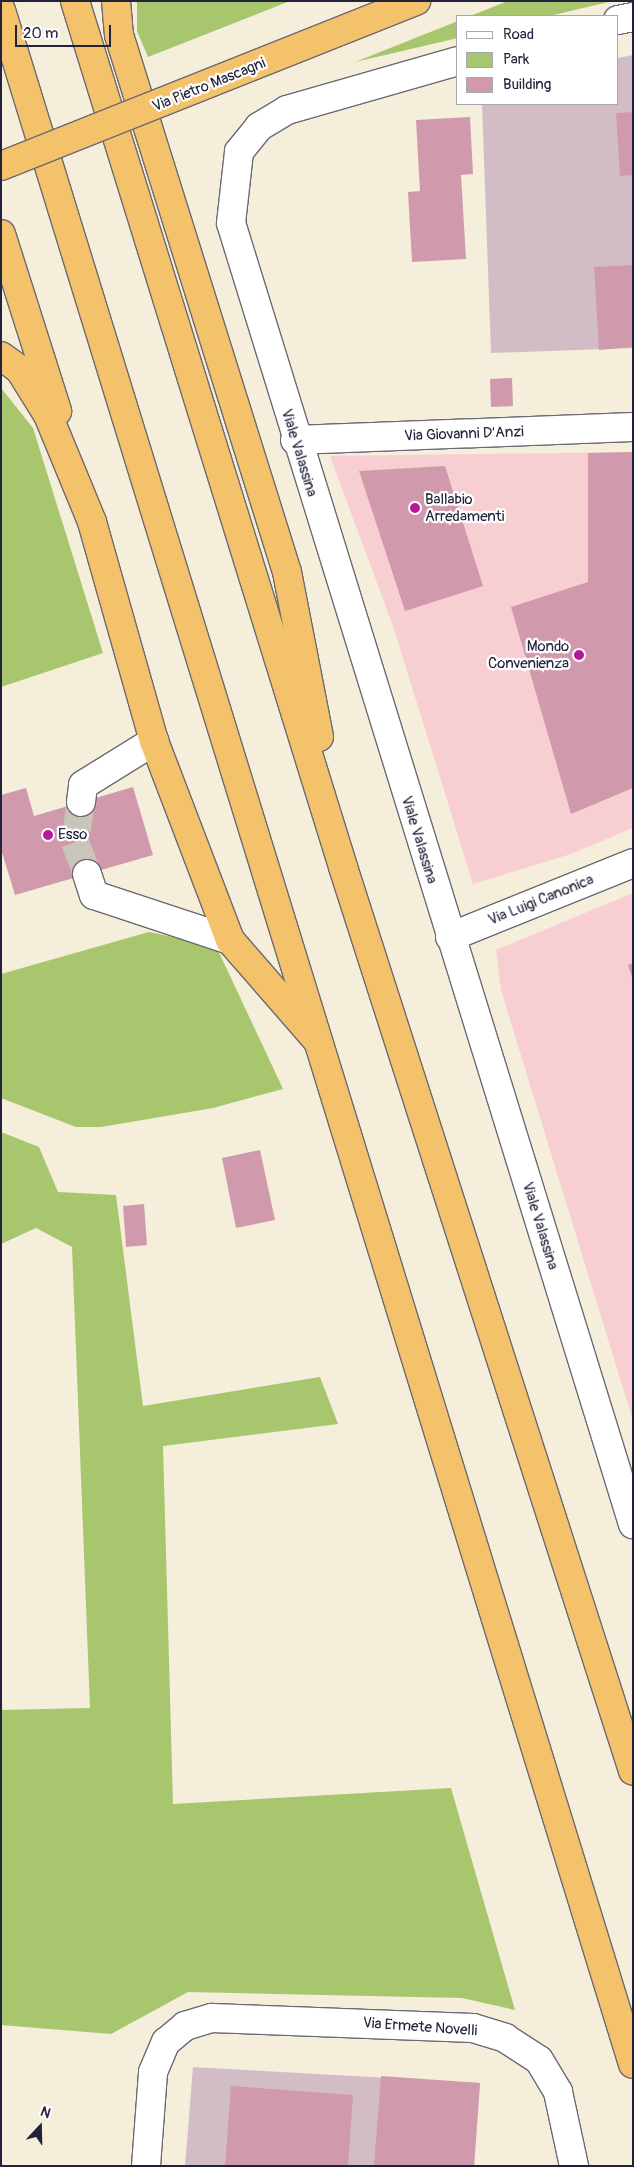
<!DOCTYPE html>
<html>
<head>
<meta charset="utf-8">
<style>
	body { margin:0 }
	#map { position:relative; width:634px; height:2167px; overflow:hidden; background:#f4eeda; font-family:Pangolin,sans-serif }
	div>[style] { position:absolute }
	.built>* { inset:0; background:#f7cfd3 }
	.industrial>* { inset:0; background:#d2bdc7 }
	.green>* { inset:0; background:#a7c66d }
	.building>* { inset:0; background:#d19aac }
	.minor-tunnel>* { height:28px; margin-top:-14px; transform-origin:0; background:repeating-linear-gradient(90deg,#cac5ba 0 28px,transparent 0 42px) }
	.roads { filter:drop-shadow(1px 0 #6c6973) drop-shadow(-1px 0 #6c6973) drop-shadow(0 1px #6c6973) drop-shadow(0 -1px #6c6973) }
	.minor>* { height:28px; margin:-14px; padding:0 14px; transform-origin:14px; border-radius:14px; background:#fff }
	.highway>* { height:28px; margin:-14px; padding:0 14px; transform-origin:14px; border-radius:14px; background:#f3c26a }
	.bridges { filter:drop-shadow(1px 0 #6c6973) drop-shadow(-1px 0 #6c6973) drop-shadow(0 1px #6c6973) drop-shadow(0 -1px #6c6973) }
	.major-bridge>* { height:28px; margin:-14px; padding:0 14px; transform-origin:14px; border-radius:14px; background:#f3c26a }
	.dots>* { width:14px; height:14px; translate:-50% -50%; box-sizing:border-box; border:2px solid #fff; border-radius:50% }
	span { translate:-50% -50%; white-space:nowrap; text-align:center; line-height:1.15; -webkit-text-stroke:4.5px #fff; paint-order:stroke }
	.street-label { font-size:15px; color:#22223b }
	.poi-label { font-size:15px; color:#22223b }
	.left { translate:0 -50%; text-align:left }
	.right { translate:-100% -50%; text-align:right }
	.frame { position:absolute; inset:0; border:2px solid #22223b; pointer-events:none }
	.legend { position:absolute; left:456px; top:15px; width:162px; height:90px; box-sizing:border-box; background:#fff; border:1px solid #a7a7b1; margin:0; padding:6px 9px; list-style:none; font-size:15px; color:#22223b }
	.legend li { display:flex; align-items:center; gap:10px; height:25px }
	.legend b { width:25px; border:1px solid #a7a7b1 }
	.north { position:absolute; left:15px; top:2102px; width:50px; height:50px; -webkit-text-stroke:4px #fff; paint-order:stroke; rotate:21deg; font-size:14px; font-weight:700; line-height:20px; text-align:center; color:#22223b }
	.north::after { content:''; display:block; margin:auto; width:18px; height:22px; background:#22223b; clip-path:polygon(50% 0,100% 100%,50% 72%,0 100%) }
	.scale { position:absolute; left:15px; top:25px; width:96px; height:22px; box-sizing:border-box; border:2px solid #22223b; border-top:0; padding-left:6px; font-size:15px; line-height:18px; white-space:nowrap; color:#22223b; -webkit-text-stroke:4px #fff; paint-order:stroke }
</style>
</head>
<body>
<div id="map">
	<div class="built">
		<div style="clip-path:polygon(633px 452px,633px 828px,571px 854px,473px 884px,394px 629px,330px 456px)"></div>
		<div style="clip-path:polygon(633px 893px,633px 1421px,501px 990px,496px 950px)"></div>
	</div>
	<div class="industrial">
		<div style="clip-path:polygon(633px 55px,633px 348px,491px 353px,482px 104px,618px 104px,618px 58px)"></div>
		<div style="clip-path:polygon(193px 2067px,480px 2083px,474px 2166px,185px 2166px)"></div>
	</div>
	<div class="green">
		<div style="clip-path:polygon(137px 1px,290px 1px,148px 57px,137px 31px)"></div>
		<div style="clip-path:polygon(508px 1px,613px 1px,549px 16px,470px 16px)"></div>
		<div style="clip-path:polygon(458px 21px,458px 38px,355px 62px)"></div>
		<div style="clip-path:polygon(1px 388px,33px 428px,103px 653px,1px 687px)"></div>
		<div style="clip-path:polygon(149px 932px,216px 946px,283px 1089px,213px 1108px,101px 1127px,76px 1127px,1px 1098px,1px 974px)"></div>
		<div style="clip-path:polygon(1px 1132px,39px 1147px,58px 1192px,116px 1195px,143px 1406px,320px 1377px,338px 1424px,163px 1446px,173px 1804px,451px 1788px,515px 2010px,462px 1998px,188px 1992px,111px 2034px,1px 2025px,1px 1710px,90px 1708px,72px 1247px,36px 1228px,1px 1244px)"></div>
	</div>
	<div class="building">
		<div style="clip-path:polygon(633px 112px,633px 175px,620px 176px,616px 113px)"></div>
		<div style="clip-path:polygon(470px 117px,473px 174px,461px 175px,466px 259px,412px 262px,408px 192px,420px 191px,416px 120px)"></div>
		<div style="clip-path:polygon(633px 265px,633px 347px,599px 350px,594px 267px)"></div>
		<div style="clip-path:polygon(512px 378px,513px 406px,491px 407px,490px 379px)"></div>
		<div style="clip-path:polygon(633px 452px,633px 788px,571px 814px,511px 607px,588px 582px,588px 453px)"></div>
		<div style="clip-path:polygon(445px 466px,483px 586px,405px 611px,359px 471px)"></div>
		<div style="clip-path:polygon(133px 787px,153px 855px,15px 895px,1px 849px,1px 795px,26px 788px,34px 816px)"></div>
		<div style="clip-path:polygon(633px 963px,633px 977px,632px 977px,628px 965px)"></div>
		<div style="clip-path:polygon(260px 1150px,275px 1220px,236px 1228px,222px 1158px)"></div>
		<div style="clip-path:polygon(144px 1204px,147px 1245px,126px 1247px,123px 1206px)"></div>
		<div style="clip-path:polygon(381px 2076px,480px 2083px,474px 2166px,374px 2166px)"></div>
		<div style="clip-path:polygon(231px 2086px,353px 2095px,348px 2166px,225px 2166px)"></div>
	</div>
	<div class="minor-tunnel">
		<div style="left:81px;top:802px;width:40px;rotate:98.5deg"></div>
		<div style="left:75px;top:842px;width:34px;rotate:69deg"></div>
	</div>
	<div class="roads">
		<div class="minor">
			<div style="left:618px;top:20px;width:15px;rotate:-11deg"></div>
			<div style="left:458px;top:61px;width:178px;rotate:164deg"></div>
			<div style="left:287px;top:110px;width:33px;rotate:149deg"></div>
			<div style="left:259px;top:127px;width:32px;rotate:129deg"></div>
			<div style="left:239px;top:152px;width:71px;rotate:96.4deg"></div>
			<div style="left:231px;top:223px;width:1362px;rotate:72.83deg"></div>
			<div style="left:295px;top:440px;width:338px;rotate:-2.2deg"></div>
			<div style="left:81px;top:802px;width:17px;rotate:-83deg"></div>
			<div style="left:83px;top:785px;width:84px;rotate:-31.8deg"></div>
			<div style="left:87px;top:874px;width:22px;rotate:72deg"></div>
			<div style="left:94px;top:895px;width:143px;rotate:18.3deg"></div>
			<div style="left:450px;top:937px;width:197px;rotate:-22deg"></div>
			<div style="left:146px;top:2166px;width:94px;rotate:-85.7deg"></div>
			<div style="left:153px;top:2072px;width:33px;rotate:-67deg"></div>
			<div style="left:166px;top:2042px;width:25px;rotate:-40deg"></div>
			<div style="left:185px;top:2026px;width:28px;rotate:-17deg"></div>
			<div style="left:212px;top:2018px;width:261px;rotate:2.2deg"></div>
			<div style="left:473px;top:2028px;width:34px;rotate:17deg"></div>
			<div style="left:505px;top:2038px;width:40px;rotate:32.9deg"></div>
			<div style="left:539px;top:2060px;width:37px;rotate:59deg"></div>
			<div style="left:558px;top:2092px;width:76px;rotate:77.8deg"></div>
		</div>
		<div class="highway">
			<div style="left:75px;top:1px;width:907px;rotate:72.8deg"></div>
			<div style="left:343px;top:867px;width:949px;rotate:72.21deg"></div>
			<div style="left:116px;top:1px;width:34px;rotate:85deg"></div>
			<div style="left:119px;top:35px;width:563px;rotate:72.63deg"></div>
			<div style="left:287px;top:572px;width:168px;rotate:79deg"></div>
			<div style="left:1px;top:10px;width:2149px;rotate:72.9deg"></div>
			<div style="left:1px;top:234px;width:186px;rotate:72.4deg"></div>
			<div style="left:1px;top:356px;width:24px;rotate:36deg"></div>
			<div style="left:20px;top:370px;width:53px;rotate:58.1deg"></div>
			<div style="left:48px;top:415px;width:116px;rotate:67.6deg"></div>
			<div style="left:92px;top:522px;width:228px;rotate:74.2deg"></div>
			<div style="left:154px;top:741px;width:213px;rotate:69.1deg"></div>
			<div style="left:230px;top:940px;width:131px;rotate:49deg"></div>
		</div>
	</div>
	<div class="bridges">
		<div class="major-bridge">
			<div style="left:1px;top:166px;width:447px;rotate:-21.7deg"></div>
		</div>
	</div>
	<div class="dots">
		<div style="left:415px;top:508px;background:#b5179e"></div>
		<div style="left:579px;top:655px;background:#b5179e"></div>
		<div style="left:48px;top:835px;background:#b5179e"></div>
	</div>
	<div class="street-label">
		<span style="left:209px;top:85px;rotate:-22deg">Via Pietro Mascagni</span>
		<span style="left:464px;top:434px;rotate:-2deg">Via Giovanni D'Anzi</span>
		<span style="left:299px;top:453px;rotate:73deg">Viale Valassina</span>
		<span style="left:419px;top:840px;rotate:73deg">Viale Valassina</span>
		<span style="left:541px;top:900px;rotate:-22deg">Via Luigi Canonica</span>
		<span style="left:540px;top:1226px;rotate:73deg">Viale Valassina</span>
		<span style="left:420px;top:2027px;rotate:4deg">Via Ermete Novelli</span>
	</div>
	<div class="poi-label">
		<span class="left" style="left:425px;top:508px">Ballabio<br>Arredamenti</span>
		<span class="right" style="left:569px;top:655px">Mondo<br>Convenienza</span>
		<span class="left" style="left:58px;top:835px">Esso</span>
	</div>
	<div class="frame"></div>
	<ul class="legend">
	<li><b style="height:6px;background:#fff"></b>Road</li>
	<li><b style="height:14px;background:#a7c66d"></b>Park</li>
	<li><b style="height:14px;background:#d19aac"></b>Building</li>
	</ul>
	<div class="north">N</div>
	<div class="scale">20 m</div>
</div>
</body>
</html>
